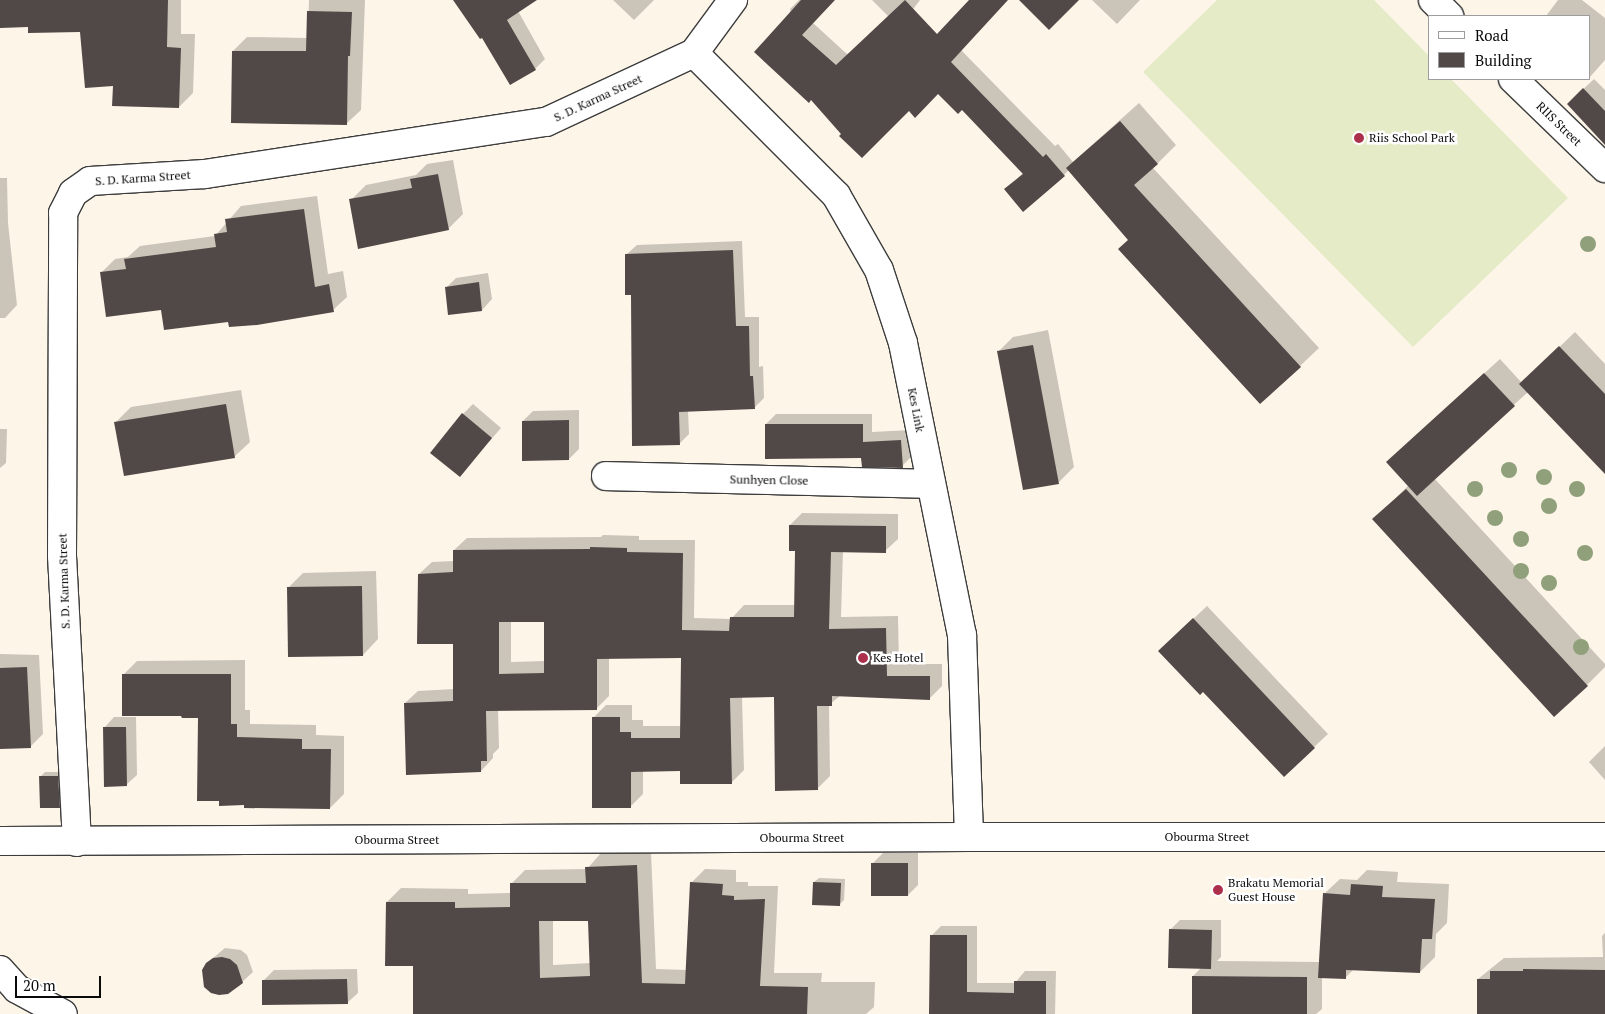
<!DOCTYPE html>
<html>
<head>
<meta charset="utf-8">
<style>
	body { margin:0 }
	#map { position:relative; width:1605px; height:1014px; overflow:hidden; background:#fdf5e8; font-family:"PT Serif",serif }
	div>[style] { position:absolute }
	.pitch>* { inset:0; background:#e5ebc7 }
	.shadow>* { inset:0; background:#0003 }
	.building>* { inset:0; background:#514947 }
	.roads { filter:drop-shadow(1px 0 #3d3d3d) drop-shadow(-1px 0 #3d3d3d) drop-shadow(0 1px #3d3d3d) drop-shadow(0 -1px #3d3d3d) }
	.street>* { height:28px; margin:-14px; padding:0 14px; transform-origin:14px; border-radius:14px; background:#fff }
	.trees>* { width:16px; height:16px; margin:-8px; border-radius:50%; background:#90a07b }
	.dots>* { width:14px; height:14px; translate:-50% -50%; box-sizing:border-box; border:2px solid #fff; border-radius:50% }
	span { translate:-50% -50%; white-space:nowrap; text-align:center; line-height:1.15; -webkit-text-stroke:5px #fff; paint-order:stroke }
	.street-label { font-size:12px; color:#0a0a0a }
	.poi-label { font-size:12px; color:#0a0a0a }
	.left { translate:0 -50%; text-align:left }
	.legend { position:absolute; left:1428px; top:15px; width:162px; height:65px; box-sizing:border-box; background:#fff; border:1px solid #9d9d9d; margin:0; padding:6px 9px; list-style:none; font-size:15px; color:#0a0a0a }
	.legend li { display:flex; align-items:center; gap:10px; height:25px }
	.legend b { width:25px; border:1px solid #9d9d9d }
	.scale { position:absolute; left:15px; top:976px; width:86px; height:22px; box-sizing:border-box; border:2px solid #0a0a0a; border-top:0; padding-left:6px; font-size:15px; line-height:18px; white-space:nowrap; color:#0a0a0a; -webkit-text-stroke:4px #fff; paint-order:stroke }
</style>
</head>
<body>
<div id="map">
	<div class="pitch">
		<div style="clip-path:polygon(1217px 0,1374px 0,1429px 56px,1429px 79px,1451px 79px,1568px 198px,1413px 347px,1143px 72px)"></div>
	</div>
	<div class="shadow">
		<div style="clip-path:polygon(0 0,181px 0,181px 34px,195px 34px,193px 93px,179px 107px,114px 85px,81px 30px,29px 25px,0 26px)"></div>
		<div style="clip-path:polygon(309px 0,365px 0,361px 110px,347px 123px,233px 51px,247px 37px,308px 38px)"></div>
		<div style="clip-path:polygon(455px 0,531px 0,518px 11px,545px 59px,535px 69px,482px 36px)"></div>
		<div style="clip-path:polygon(613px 0,654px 0,634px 20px)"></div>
		<div style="clip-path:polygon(799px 0,834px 0,813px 23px,848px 55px,889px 17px,872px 0,920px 0,881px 52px,905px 72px,971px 0,1007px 0,961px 50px,1055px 146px,1058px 144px,1073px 162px,1139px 103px,1176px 145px,1153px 168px,1319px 348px,1300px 366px,1130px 239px,1069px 170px,1064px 175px,1006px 189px,1023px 173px,962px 109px,939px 93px,909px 110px,843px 134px,812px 99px,790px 9px)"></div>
		<div style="clip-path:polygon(1092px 0,1140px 0,1117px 24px)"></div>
		<div style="clip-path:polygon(1558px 0,1582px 0,1605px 18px,1605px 60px,1589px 78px,1589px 16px,1546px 16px)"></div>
		<div style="clip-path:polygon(1594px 79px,1605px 90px,1605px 143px,1578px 94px)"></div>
		<div style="clip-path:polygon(453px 160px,463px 214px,448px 229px,351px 200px,366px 185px,416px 175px,427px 164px)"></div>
		<div style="clip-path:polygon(0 178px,7px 178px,8px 223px,17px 305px,5px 318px,0 318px)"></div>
		<div style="clip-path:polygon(317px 196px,328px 274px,343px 271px,347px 297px,333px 310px,229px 321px,162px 308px,101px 273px,115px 259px,128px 257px,140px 246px,215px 236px,241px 206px)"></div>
		<div style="clip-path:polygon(742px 241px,745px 317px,759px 317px,759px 367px,763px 366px,764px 398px,754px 408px,688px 411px,689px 434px,679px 444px,627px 254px,637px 245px)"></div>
		<div style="clip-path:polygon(488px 273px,492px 299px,482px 310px,446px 288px,456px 278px)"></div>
		<div style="clip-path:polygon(1048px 330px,1074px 467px,1058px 483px,998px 352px,1013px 337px)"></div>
		<div style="clip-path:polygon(1575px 332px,1605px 364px,1605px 473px,1528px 392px,1434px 478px,1605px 664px,1605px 667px,1587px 685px,1374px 519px,1409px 485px,1388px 462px,1403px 447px,1500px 359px,1522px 383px)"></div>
		<div style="clip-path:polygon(241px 390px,250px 442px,234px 457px,116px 422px,131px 407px)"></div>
		<div style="clip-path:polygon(473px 404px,501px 428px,460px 475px,463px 414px)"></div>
		<div style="clip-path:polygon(579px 410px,579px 449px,569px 459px,523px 421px,533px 411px)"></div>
		<div style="clip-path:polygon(776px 414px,872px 414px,872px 432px,911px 430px,912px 456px,902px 466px,862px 457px,766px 424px)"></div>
		<div style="clip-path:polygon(0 429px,7px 429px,6px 463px,0 468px)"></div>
		<div style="clip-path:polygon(evenodd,802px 513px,898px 514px,898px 539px,885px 551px,843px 551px,841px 617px,898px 616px,899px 664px,942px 664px,942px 686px,929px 699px,841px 695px,829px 705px,830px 776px,817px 789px,775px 696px,742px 696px,744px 770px,731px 783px,681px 769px,643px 770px,643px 794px,630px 807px,593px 718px,606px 705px,632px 705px,632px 720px,643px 720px,643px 726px,681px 726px,682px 657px,609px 658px,609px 696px,596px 709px,498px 709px,499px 748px,493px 754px,493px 758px,481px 771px,405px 703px,418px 691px,454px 689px,454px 643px,419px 574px,432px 562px,454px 561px,454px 550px,467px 538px,601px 537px,603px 535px,639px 536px,639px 540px,695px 540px,694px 618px,731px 619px,744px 605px,796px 605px,797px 550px,790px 525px,802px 513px,511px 621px,545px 621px,545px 661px,511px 662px,511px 621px)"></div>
		<div style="clip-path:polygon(376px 571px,378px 639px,363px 655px,288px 588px,303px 573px)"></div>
		<div style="clip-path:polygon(1207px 606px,1328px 734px,1284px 775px,1173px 638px)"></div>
		<div style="clip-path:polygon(0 654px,39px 655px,43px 734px,30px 747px,0 748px)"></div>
		<div style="clip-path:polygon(245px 660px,245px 710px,250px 710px,250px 724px,316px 725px,316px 735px,344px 736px,344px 794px,330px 808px,199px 717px,123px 675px,137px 661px)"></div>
		<div style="clip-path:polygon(114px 717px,136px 717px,137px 775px,126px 785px,104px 728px)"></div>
		<div style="clip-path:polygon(1605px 746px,1605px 780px,1589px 762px)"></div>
		<div style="clip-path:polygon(45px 772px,62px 772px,64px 802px,59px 807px,40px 777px)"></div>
		<div style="clip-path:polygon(evenodd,651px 852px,656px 969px,687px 970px,691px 883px,705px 869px,736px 870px,736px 882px,748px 882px,748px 886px,778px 886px,774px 973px,822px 973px,821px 982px,875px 982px,874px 1007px,866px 1014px,414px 1014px,414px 965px,387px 902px,401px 888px,468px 889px,468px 894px,511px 893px,511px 884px,525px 870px,587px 869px,601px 853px,651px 852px,553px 919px,589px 919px,591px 963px,553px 965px,553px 919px)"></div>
		<div style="clip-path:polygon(883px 853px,918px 853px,918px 885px,908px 895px,873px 863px)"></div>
		<div style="clip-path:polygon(1367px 870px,1398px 872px,1397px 882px,1449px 884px,1447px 923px,1436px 934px,1435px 957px,1420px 972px,1354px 969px,1345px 978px,1322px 976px,1322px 1009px,1316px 1014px,1193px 1014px,1193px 976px,1202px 967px,1170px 930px,1180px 920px,1221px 920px,1221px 957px,1217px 961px,1320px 962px,1324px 894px,1340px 879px,1357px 880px)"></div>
		<div style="clip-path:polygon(819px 878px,845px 879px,844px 900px,839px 905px,814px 882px)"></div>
		<div style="clip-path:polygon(941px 926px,977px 926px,977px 983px,1015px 983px,1025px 971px,1056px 971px,1055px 1014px,931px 1014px,931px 936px)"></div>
		<div style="clip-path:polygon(1605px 933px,1605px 1011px,1590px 1014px,1478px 1014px,1478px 979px,1504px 958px,1603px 957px,1602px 936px)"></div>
		<div style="clip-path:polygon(225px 948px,241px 950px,247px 955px,253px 972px,242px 982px,207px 963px)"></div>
		<div style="clip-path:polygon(357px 969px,358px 993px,347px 1003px,264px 980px,274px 970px)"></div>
	</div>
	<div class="building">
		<div style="clip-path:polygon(0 0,168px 0,167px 47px,181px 48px,179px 108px,112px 106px,113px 86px,85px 88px,80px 32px,28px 33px,28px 27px,0 28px)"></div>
		<div style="clip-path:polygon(453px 0,537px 0,507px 20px,536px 70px,510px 85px,482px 38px,480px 39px)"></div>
		<div style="clip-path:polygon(801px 0,835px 0,802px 35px,836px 65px,905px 0,937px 34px,969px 0,1008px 0,951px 62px,1043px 157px,1046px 154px,1065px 176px,1023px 212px,1004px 189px,1023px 174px,962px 110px,958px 114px,938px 94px,915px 118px,909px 111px,862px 158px,839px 136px,841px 134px,811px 100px,809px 103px,754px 52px)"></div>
		<div style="clip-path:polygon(1019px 0,1079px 0,1049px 30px)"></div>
		<div style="clip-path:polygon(307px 11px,352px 12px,350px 56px,348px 56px,347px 125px,231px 123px,232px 51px,306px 51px)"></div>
		<div style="clip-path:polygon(1583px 88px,1605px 111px,1605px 145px,1567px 104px)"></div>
		<div style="clip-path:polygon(1120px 121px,1158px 164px,1134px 185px,1301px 367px,1260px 404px,1118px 249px,1128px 240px,1066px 168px)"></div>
		<div style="clip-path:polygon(438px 174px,449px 230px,358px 249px,349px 199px,412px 188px,410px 179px)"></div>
		<div style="clip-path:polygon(304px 209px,315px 287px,329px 284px,334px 312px,257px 325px,229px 327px,228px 322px,164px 330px,161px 310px,106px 317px,100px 272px,126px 269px,124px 259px,216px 247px,214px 234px,227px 232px,225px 219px)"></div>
		<div style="clip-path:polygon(733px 250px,736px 326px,749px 326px,750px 376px,753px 376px,755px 409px,679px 412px,680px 445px,632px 446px,631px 295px,625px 295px,625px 254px)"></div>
		<div style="clip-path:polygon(479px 282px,482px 311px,448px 315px,445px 287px)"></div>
		<div style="clip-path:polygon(1033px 345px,1059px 484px,1023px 490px,997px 351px)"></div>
		<div style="clip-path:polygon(1559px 346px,1605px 394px,1605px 474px,1519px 384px)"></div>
		<div style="clip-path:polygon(1484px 373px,1515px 406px,1417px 496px,1386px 462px)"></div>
		<div style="clip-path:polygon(226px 404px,235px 458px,124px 476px,114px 422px)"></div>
		<div style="clip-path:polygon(462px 413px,492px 438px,460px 477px,430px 453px)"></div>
		<div style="clip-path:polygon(569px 420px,569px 460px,522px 461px,522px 421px)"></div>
		<div style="clip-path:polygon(765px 424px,863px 424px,863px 442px,901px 440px,903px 468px,862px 467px,861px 458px,765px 459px)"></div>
		<div style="clip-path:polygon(1406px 489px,1588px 686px,1554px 717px,1372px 519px)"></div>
		<div style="clip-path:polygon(evenodd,789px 525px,886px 526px,886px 553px,831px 552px,829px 629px,886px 628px,887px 676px,930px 676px,930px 700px,832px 696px,832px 706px,817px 706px,818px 790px,775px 791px,774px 697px,730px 698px,732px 784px,680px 784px,680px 771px,631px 772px,631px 808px,592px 808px,592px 717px,620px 717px,620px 732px,631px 732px,631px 738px,680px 738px,681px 658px,597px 659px,597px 710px,486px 711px,487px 761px,481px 761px,481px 772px,406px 775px,404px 703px,453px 701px,453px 644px,417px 644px,418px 574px,453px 572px,453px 550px,590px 549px,590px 547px,627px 548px,627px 552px,683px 553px,682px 630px,729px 631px,730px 617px,794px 617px,795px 551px,789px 551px,789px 525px,499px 622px,544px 622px,544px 673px,499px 674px,499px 622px)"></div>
		<div style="clip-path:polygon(362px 586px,363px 656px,288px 657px,287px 587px)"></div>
		<div style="clip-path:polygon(1193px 618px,1315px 748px,1284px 777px,1203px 692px,1200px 695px,1158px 651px)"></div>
		<div style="clip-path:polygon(27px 667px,31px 748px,0 749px,0 668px)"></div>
		<div style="clip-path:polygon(122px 674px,231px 674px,231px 724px,237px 724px,237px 737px,302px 739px,302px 749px,331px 749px,330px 809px,244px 808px,244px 805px,219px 806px,219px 801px,197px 801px,198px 718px,182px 718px,181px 716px,122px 716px)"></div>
		<div style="clip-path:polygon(103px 727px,126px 727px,127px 786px,104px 787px)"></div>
		<div style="clip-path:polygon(39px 776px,58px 776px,60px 808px,40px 808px)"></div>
		<div style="clip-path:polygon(871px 863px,908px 863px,908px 896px,871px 896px)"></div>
		<div style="clip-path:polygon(evenodd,637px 865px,642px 983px,685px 984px,690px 882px,723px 884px,722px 895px,734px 896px,734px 900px,765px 899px,760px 986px,808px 987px,807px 1014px,413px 1014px,413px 966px,385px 966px,386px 902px,455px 902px,455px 908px,510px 907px,510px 883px,586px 883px,585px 867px,637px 865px,539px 921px,588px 921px,590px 976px,540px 978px,539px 921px)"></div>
		<div style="clip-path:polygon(813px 882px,841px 883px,840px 906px,812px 905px)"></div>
		<div style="clip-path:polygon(1351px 884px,1383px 886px,1382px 897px,1435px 899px,1432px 939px,1422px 939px,1420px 973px,1346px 970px,1346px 979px,1318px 978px,1323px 893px,1350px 895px)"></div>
		<div style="clip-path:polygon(1169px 929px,1212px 930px,1211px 969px,1168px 968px)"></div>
		<div style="clip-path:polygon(930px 935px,967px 935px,967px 992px,1014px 993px,1014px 981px,1046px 981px,1046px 1014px,929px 1014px)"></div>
		<div style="clip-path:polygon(222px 957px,230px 959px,237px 965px,243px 983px,228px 994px,219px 995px,211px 993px,204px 987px,202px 970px,206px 963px,213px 958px)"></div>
		<div style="clip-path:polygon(1523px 969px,1605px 970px,1605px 1014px,1477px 1014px,1477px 979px,1490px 979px,1490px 971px,1523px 971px)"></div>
		<div style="clip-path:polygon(1192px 976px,1307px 977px,1307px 1014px,1192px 1014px)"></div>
		<div style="clip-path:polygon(347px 979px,348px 1004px,262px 1005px,262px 980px)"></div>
	</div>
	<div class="roads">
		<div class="street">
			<div style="left:1433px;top:0;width:23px;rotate:45deg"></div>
			<div style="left:694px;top:53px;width:201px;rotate:45deg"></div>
			<div style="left:836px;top:195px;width:86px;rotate:60.2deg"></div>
			<div style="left:879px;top:270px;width:77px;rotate:71.8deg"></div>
			<div style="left:903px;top:343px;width:298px;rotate:78.6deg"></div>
			<div style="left:962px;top:635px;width:202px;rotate:88deg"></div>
			<div style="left:1513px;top:79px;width:128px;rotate:44.1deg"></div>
			<div style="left:606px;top:476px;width:325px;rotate:1.4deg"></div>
			<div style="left:0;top:841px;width:969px;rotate:-0.24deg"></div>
			<div style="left:969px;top:837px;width:636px"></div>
			<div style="left:77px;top:842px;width:286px;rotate:-93deg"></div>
			<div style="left:62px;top:556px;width:343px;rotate:-89.8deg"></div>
			<div style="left:63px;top:213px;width:22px;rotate:-63deg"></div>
			<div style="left:73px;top:193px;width:21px;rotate:-35deg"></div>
			<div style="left:90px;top:181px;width:115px;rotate:-3.5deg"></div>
			<div style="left:205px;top:174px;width:345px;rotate:-8.7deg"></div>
			<div style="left:546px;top:122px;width:163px;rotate:-25deg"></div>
			<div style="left:694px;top:53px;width:66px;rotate:-53.7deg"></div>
			<div style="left:0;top:970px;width:25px;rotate:48deg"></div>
			<div style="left:17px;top:989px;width:52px;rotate:28.5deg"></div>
		</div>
	</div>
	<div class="trees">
		<div style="left:1588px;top:244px"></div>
		<div style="left:1509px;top:470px"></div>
		<div style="left:1544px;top:477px"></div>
		<div style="left:1475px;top:489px"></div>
		<div style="left:1577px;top:489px"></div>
		<div style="left:1549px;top:506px"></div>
		<div style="left:1495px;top:518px"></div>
		<div style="left:1521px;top:539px"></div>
		<div style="left:1585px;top:553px"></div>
		<div style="left:1521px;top:571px"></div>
		<div style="left:1549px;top:583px"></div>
		<div style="left:1581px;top:647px"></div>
	</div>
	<div class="dots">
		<div style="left:1359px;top:138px;background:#ac2f4c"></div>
		<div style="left:863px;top:658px;background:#ac2f4c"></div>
		<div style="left:1218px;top:890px;background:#ac2f4c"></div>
	</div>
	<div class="street-label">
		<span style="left:598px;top:98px;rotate:-25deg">S. D. Karma Street</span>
		<span style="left:1559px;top:124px;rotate:44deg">RIIS Street</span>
		<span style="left:143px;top:178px;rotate:-4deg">S. D. Karma Street</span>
		<span style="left:916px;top:410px;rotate:79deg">Kes Link</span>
		<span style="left:769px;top:480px;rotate:1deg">Sunhyen Close</span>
		<span style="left:64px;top:581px;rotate:-92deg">S. D. Karma Street</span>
		<span style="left:1207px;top:837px">Obourma Street</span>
		<span style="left:802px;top:838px">Obourma Street</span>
		<span style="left:397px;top:840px">Obourma Street</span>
	</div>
	<div class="poi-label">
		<span class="left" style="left:1369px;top:138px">Riis School Park</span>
		<span class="left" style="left:873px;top:658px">Kes Hotel</span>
		<span class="left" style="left:1228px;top:890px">Brakatu Memorial<br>Guest House</span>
	</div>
	<ul class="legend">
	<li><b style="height:6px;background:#fff"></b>Road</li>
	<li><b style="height:14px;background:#514947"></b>Building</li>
	</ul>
	<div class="scale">20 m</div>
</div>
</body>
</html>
